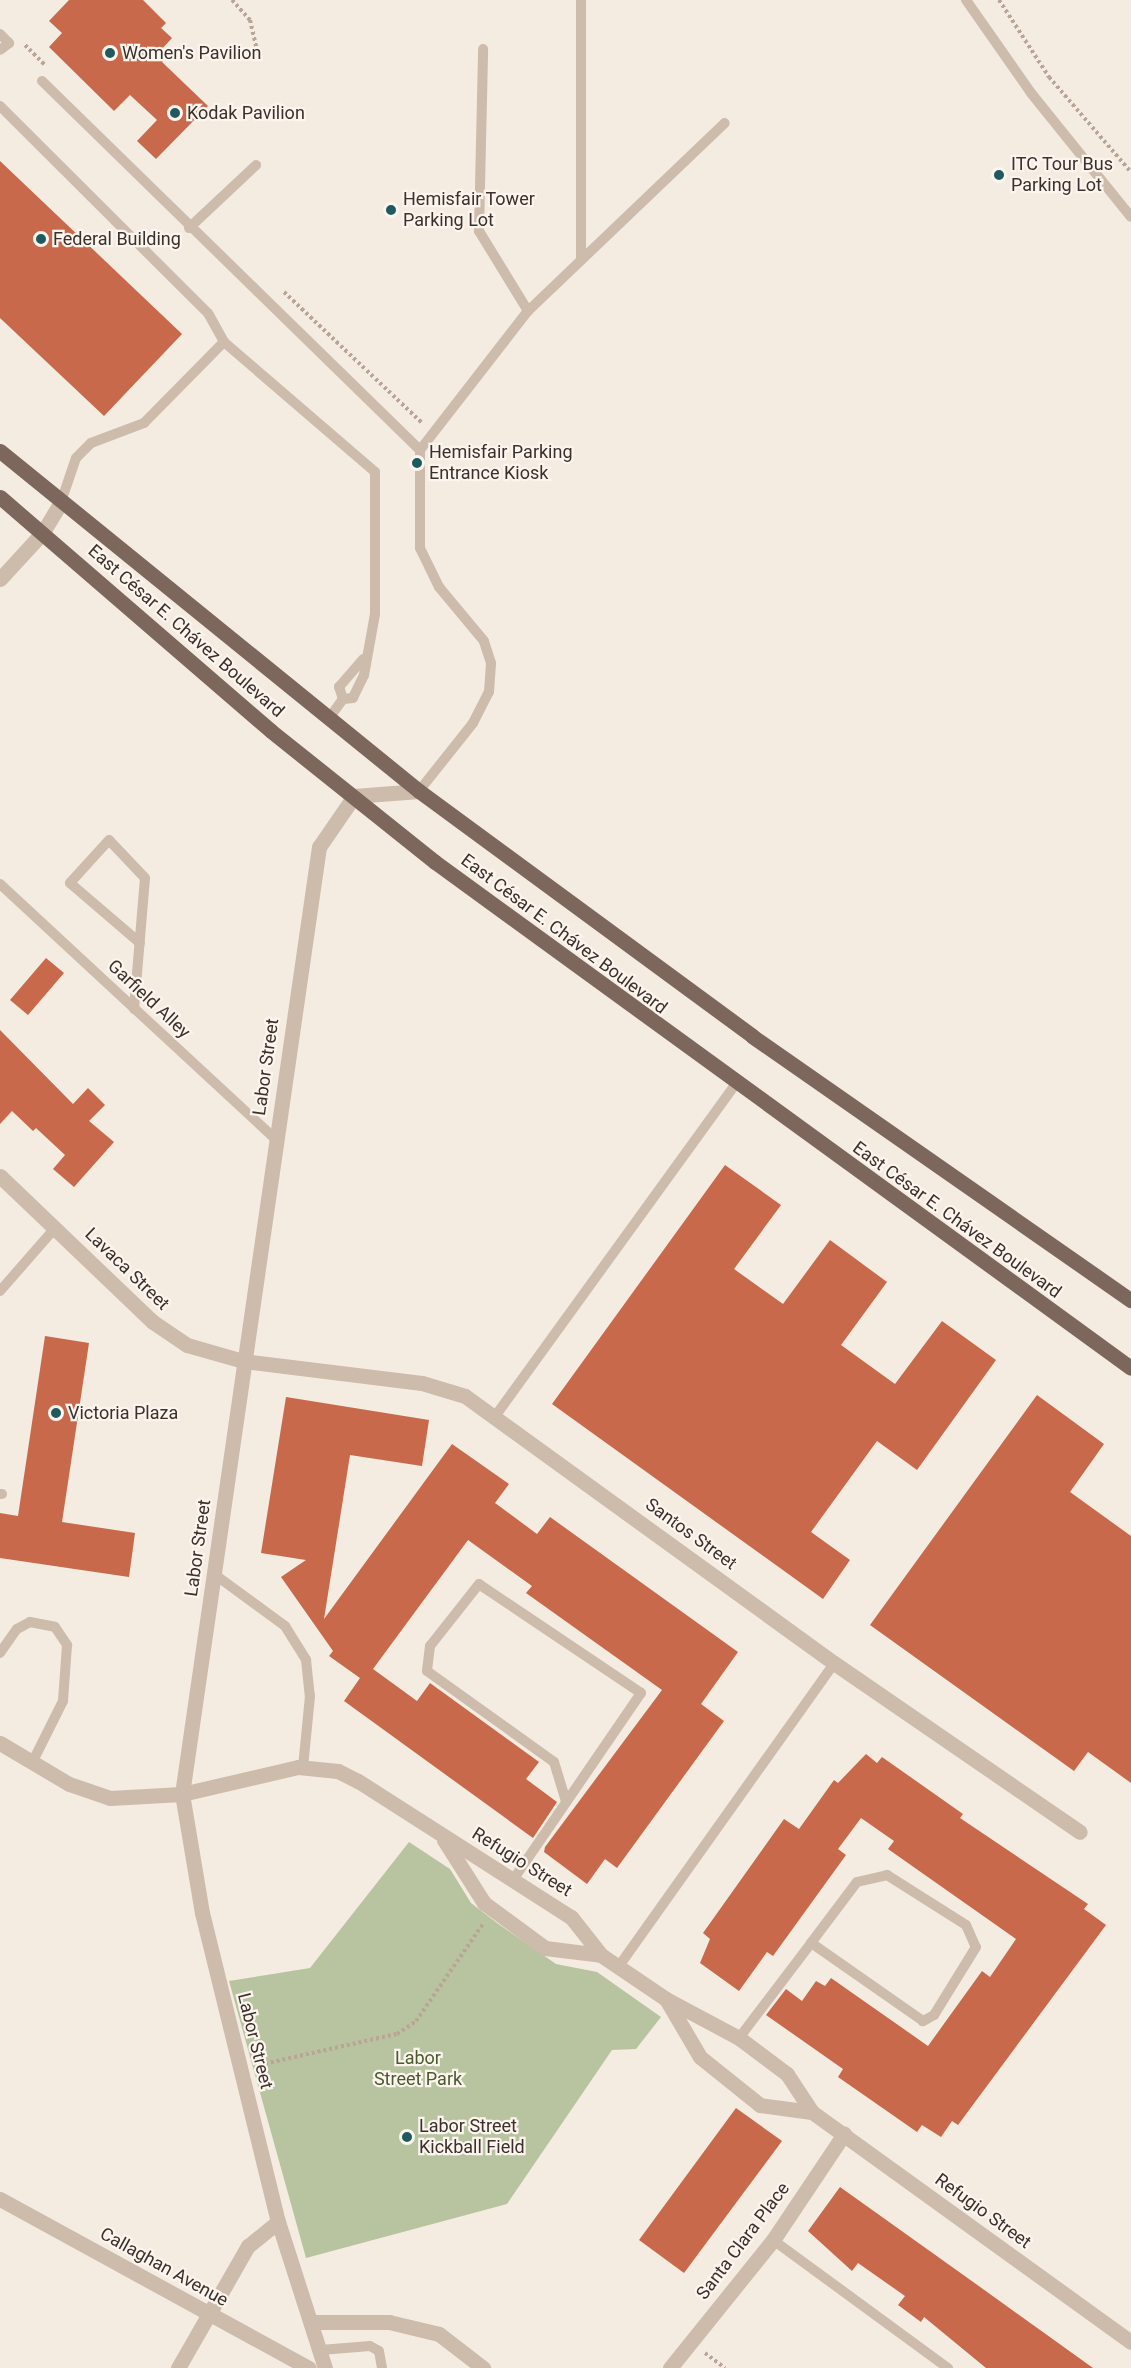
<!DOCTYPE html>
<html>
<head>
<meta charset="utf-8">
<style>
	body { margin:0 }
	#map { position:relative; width:1131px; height:2368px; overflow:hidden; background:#f4ebe1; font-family:Roboto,sans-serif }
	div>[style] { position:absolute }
	.green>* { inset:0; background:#b8c4a0 }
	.building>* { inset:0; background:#c8694b }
	.path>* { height:4px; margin-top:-2px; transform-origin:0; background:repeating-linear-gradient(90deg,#b9a596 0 3px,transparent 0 6px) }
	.service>* { height:10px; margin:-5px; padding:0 5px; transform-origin:5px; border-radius:5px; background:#cdbbac }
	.minor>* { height:15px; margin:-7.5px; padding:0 7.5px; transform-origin:7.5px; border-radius:7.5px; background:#cdbbac }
	.primary>* { height:15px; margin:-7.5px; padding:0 7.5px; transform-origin:7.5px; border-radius:7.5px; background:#7d675c }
	.dots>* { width:16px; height:16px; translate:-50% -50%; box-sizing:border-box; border:3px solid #fbf5ee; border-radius:50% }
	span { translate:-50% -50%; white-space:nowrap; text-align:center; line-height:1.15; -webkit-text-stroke:4.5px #fbf5ee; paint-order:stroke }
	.poi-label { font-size:18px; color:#3b302b }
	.left { translate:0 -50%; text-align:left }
	.street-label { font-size:18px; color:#3b302b }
	.park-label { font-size:18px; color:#4a5a2e }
</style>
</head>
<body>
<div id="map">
	<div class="green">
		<div style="clip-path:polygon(409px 1842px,450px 1869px,471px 1903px,497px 1923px,556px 1964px,597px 1972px,661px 2017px,636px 2049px,612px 2050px,507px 2204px,306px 2258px,229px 1981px,310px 1968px)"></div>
	</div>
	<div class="building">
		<div style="clip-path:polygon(69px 0,143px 0,166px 23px,161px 28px,172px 38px,161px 50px,167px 57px,162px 62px,208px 106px,156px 159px,137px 141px,157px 120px,130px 95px,114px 111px,49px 47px,62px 33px,49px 21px)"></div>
		<div style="clip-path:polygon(0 161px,182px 334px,104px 416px,0 318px)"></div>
		<div style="clip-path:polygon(46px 958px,64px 973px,28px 1015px,10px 1000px)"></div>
		<div style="clip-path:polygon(0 1030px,73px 1104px,88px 1088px,105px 1105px,89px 1121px,114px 1142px,74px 1187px,53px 1169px,65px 1155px,36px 1128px,33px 1131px,12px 1111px,0 1124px)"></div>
		<div style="clip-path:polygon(725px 1165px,781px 1205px,734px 1269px,783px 1304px,830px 1240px,887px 1282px,841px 1345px,895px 1384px,942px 1321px,996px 1360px,917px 1470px,877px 1441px,811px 1532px,850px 1560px,823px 1599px,552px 1404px)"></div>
		<div style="clip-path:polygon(45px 1336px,89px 1343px,62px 1522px,135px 1533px,129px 1577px,0 1558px,0 1513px,18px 1516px)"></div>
		<div style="clip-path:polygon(1037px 1395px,1104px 1444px,1070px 1492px,1131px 1536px,1131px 1783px,1088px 1752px,1074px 1771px,870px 1625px)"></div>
		<div style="clip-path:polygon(286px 1397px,429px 1420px,422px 1466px,350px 1455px,324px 1619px,452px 1444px,509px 1484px,495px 1503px,537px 1534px,550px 1517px,738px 1652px,701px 1704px,724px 1721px,617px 1868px,605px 1859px,587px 1884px,544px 1852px,545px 1847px,662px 1690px,526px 1593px,532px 1586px,468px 1540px,373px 1669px,417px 1701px,430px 1683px,539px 1762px,526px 1779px,557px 1802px,533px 1838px,344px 1701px,360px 1678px,329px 1656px,333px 1651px,281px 1577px,306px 1560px,261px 1553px)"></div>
		<div style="clip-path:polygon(866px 1754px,877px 1763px,882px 1757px,963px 1814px,960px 1818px,1088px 1904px,1084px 1909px,1106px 1925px,958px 2125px,952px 2121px,941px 2137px,922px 2125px,917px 2132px,838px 2077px,843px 2069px,766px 2015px,786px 1989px,802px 2001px,816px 1981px,825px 1986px,831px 1978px,928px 2046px,982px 1971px,990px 1977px,1016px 1939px,888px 1849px,894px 1841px,861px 1818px,838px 1849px,846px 1855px,773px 1956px,767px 1952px,739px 1991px,700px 1963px,710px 1939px,703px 1933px,784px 1819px,799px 1829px,834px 1780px,838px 1783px)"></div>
		<div style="clip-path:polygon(736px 2108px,782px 2141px,684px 2273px,639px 2240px)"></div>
		<div style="clip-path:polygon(840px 2187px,976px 2284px,1093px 2368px,986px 2368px,924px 2317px,921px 2322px,898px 2305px,905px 2296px,858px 2263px,852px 2271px,808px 2231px)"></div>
	</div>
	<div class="path">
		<div style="left:232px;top:0;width:27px;rotate:48deg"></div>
		<div style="left:250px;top:20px;width:28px;rotate:77deg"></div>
		<div style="left:999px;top:0;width:92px;rotate:57deg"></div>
		<div style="left:1049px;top:77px;width:125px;rotate:49.2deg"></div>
		<div style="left:25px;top:45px;width:28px;rotate:45deg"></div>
		<div style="left:284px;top:292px;width:190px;rotate:43.5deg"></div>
		<div style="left:259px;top:2065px;width:141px;rotate:-12.7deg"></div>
		<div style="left:397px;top:2034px;width:23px;rotate:-34deg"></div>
		<div style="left:416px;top:2021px;width:118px;rotate:-55.4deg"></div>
		<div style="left:705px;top:2353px;width:25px;rotate:37deg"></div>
	</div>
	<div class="service">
		<div style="left:581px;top:0;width:260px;rotate:90deg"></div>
		<div style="left:966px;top:0;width:113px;rotate:55deg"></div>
		<div style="left:1031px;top:93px;width:159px;rotate:51.1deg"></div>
		<div style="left:0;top:34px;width:13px;rotate:45deg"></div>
		<div style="left:9px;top:43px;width:11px;rotate:142deg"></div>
		<div style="left:42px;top:81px;width:528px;rotate:44.31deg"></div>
		<div style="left:0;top:106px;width:293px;rotate:44.9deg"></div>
		<div style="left:208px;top:313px;width:33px;rotate:61deg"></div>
		<div style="left:224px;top:342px;width:199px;rotate:40.7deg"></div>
		<div style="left:375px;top:472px;width:142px;rotate:90deg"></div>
		<div style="left:375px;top:614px;width:62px;rotate:100.2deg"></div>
		<div style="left:364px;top:675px;width:25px;rotate:116deg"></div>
		<div style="left:353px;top:698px;width:10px;rotate:174deg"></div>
		<div style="left:343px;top:699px;width:24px;rotate:126deg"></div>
		<div style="left:189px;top:228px;width:92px;rotate:-43.2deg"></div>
		<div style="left:528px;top:311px;width:272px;rotate:-43.7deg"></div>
		<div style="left:61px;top:502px;width:46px;rotate:-71.2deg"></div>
		<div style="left:76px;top:458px;width:21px;rotate:-45deg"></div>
		<div style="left:91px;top:443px;width:57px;rotate:-20.7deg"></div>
		<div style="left:144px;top:423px;width:114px;rotate:-45.4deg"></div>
		<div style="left:343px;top:699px;width:13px;rotate:-108deg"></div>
		<div style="left:339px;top:687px;width:37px;rotate:-49deg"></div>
		<div style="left:419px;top:791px;width:87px;rotate:-51.5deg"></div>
		<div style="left:473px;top:723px;width:35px;rotate:-63deg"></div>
		<div style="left:489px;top:692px;width:29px;rotate:-86deg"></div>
		<div style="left:491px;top:663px;width:23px;rotate:-108deg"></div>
		<div style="left:484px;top:641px;width:70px;rotate:-129.8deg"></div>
		<div style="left:439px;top:587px;width:43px;rotate:-116deg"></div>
		<div style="left:420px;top:548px;width:98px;rotate:-90deg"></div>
		<div style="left:420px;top:450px;width:176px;rotate:-52.2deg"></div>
		<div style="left:528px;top:311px;width:94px;rotate:-121.5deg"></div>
		<div style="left:479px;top:231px;width:182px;rotate:-88.7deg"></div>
		<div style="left:0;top:884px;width:375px;rotate:42.8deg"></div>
		<div style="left:134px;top:1009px;width:131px;rotate:-85.2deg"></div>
		<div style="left:145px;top:878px;width:52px;rotate:-133.5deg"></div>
		<div style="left:109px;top:840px;width:58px;rotate:132.2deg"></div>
		<div style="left:70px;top:883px;width:92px;rotate:40.6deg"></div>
		<div style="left:0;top:1291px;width:85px;rotate:-48.8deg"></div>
		<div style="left:496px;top:1415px;width:407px;rotate:-54.1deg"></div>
		<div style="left:0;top:1494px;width:2px"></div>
		<div style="left:214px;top:1574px;width:88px;rotate:36.2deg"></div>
		<div style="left:285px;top:1626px;width:40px;rotate:58deg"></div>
		<div style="left:306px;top:1660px;width:36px;rotate:84deg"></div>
		<div style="left:310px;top:1696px;width:71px;rotate:95.6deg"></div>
		<div style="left:0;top:1653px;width:29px;rotate:-55deg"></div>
		<div style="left:17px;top:1629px;width:15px;rotate:-28deg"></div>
		<div style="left:30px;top:1622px;width:25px;rotate:11deg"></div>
		<div style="left:55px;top:1627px;width:22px;rotate:56deg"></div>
		<div style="left:67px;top:1645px;width:56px;rotate:94.1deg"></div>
		<div style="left:63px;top:1701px;width:69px;rotate:116.6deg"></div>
		<div style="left:515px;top:1877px;width:223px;rotate:-55.6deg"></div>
		<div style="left:641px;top:1693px;width:195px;rotate:-146.1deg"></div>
		<div style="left:479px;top:1584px;width:79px;rotate:128.3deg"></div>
		<div style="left:430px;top:1646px;width:25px;rotate:97deg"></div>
		<div style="left:427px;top:1671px;width:156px;rotate:35.6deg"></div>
		<div style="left:554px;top:1762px;width:39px;rotate:73deg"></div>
		<div style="left:619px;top:1966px;width:372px;rotate:-54.6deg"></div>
		<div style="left:739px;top:2038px;width:119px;rotate:-52.8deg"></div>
		<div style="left:811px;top:1943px;width:76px;rotate:-53deg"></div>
		<div style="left:857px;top:1882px;width:31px;rotate:-13deg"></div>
		<div style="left:887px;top:1875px;width:93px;rotate:32.3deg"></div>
		<div style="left:966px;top:1925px;width:24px;rotate:66deg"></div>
		<div style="left:976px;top:1947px;width:80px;rotate:121.7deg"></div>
		<div style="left:934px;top:2015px;width:13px;rotate:151deg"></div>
		<div style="left:923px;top:2021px;width:136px;rotate:-145.1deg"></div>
		<div style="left:773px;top:2240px;width:217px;rotate:36.2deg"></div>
		<div style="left:321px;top:2350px;width:49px;rotate:-4.7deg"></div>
		<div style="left:370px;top:2346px;width:10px;rotate:29deg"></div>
		<div style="left:379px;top:2351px;width:17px;rotate:80deg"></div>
	</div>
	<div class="minor">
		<div style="left:0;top:579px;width:64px;rotate:-47.5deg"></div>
		<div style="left:43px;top:532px;width:35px;rotate:-59deg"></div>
		<div style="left:0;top:1176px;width:211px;rotate:43.7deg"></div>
		<div style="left:153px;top:1322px;width:41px;rotate:34.1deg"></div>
		<div style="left:187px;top:1345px;width:58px;rotate:15.9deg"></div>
		<div style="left:243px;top:1361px;width:180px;rotate:7deg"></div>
		<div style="left:422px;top:1383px;width:45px;rotate:16.8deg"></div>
		<div style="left:465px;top:1396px;width:455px;rotate:35.9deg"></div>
		<div style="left:834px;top:1663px;width:298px;rotate:34.5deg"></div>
		<div style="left:0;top:1743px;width:80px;rotate:30.7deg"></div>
		<div style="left:69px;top:1784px;width:43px;rotate:18.9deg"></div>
		<div style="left:110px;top:1798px;width:72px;rotate:-3.2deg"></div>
		<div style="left:182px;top:1794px;width:119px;rotate:-13.1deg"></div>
		<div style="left:298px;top:1767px;width:40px;rotate:5.7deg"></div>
		<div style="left:338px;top:1771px;width:22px;rotate:27deg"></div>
		<div style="left:358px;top:1781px;width:253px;rotate:32.6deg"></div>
		<div style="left:571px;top:1917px;width:48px;rotate:51.7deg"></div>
		<div style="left:601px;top:1955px;width:78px;rotate:34.1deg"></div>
		<div style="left:666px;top:1999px;width:83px;rotate:28.1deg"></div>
		<div style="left:739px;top:2038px;width:60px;rotate:36.9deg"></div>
		<div style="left:787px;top:2074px;width:45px;rotate:56.7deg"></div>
		<div style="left:812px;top:2112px;width:393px;rotate:35.8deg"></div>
		<div style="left:444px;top:1840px;width:75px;rotate:57.6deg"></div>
		<div style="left:484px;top:1903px;width:76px;rotate:36.4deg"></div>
		<div style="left:545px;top:1948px;width:56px;rotate:7.1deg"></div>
		<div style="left:666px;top:1999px;width:67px;rotate:59.6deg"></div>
		<div style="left:700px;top:2057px;width:77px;rotate:38.7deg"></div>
		<div style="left:760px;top:2105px;width:52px;rotate:7.7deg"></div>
		<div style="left:0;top:2199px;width:352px;rotate:28.7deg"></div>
		<div style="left:313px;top:2322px;width:76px"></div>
		<div style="left:389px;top:2322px;width:51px;rotate:13.5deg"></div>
		<div style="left:439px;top:2334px;width:56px;rotate:37.7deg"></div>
		<div style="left:178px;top:2368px;width:141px;rotate:-60.2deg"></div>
		<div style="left:248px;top:2246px;width:38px;rotate:-39deg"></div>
		<div style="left:325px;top:2368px;width:153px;rotate:-107.8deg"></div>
		<div style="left:278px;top:2222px;width:318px;rotate:-103.8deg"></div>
		<div style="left:202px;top:1913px;width:121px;rotate:-99.5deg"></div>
		<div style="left:182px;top:1794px;width:957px;rotate:-81.77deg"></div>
		<div style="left:319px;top:847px;width:62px;rotate:-55.5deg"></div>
		<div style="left:354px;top:796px;width:65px;rotate:-4.4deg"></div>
		<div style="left:670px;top:2368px;width:164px;rotate:-51.2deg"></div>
		<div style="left:773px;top:2240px;width:128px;rotate:-56.2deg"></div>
	</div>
	<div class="primary">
		<div style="left:0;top:451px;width:540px;rotate:39.06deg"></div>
		<div style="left:419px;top:791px;width:413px;rotate:36.3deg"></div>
		<div style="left:752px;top:1036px;width:462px;rotate:34.9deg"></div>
		<div style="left:0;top:497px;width:358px;rotate:40.8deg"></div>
		<div style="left:271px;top:731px;width:210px;rotate:38.6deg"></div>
		<div style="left:435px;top:862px;width:860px;rotate:36.02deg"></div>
	</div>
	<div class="dots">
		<div style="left:110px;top:53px;background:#1f5a5e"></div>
		<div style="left:175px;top:113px;background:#1f5a5e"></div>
		<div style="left:999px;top:175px;background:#1f5a5e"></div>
		<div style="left:391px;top:210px;background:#1f5a5e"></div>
		<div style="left:41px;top:239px;background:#1f5a5e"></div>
		<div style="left:417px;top:463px;background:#1f5a5e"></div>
		<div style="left:56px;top:1413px;background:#1f5a5e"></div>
		<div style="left:407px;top:2137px;background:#1f5a5e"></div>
	</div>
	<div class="poi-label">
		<span class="left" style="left:122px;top:53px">Women's Pavilion</span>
		<span class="left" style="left:187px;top:113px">Kodak Pavilion</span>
		<span class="left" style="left:1011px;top:175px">ITC Tour Bus<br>Parking Lot</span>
		<span class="left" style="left:403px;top:210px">Hemisfair Tower<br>Parking Lot</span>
		<span class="left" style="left:53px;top:239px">Federal Building</span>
		<span class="left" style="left:429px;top:463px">Hemisfair Parking<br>Entrance Kiosk</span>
		<span class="left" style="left:68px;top:1413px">Victoria Plaza</span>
		<span class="left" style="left:419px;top:2137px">Labor Street<br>Kickball Field</span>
	</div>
	<div class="street-label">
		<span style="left:186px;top:631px;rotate:41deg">East César E. Chávez Boulevard</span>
		<span style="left:564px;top:934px;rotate:37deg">East César E. Chávez Boulevard</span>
		<span style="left:149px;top:999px;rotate:43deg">Garfield Alley</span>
		<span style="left:266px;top:1067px;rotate:-82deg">Labor Street</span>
		<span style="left:957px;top:1220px;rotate:36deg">East César E. Chávez Boulevard</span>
		<span style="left:127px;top:1269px;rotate:44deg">Lavaca Street</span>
		<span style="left:691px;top:1534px;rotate:36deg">Santos Street</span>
		<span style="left:198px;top:1548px;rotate:-82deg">Labor Street</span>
		<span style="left:522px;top:1862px;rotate:32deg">Refugio Street</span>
		<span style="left:255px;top:2041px;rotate:76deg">Labor Street</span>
		<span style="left:983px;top:2211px;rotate:36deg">Refugio Street</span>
		<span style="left:743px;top:2241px;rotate:-53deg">Santa Clara Place</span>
		<span style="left:164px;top:2267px;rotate:29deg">Callaghan Avenue</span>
	</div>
	<div class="park-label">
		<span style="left:418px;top:2069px">Labor<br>Street Park</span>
	</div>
</div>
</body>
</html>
